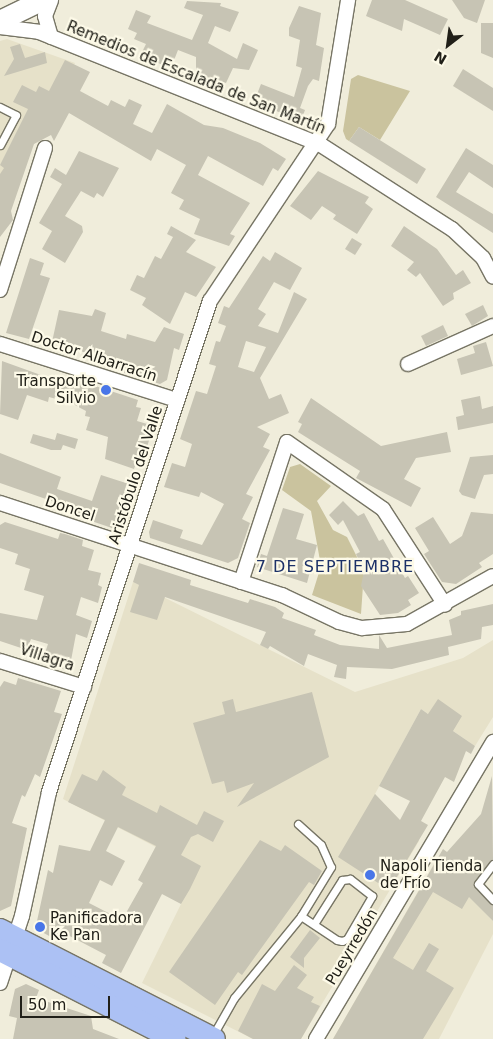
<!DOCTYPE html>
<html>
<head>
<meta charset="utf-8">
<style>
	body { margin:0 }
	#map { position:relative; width:493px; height:1039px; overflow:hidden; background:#f0eddb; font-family:"DejaVu Sans",sans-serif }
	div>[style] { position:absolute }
	.built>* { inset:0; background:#e6e1c9 }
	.green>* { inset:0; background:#cac39e }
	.building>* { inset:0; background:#c7c4b4 }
	.roads { filter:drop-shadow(1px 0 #777565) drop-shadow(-1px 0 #777565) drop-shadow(0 1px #777565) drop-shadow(0 -1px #777565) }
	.lane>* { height:7px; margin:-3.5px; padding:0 3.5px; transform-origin:3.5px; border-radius:3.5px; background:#fff }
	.street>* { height:14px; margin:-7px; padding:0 7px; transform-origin:7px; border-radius:7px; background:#fff }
	.secondary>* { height:20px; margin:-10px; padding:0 10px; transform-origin:10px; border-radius:10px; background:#fff }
	.primary>* { height:22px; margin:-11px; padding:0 11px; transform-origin:11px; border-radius:11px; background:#acc1f4 }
	.dots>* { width:14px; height:14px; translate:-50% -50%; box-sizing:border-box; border:2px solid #fdfae8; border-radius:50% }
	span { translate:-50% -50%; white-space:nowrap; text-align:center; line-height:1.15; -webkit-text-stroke:4.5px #fdfae8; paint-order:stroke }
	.street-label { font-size:15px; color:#212019 }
	.poi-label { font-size:15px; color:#212019 }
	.right { translate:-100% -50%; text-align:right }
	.left { translate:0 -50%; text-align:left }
	.neighbourhood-label { font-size:16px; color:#1c3168; letter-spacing:1px }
	.north { position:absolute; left:423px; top:20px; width:50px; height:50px; -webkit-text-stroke:4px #fdfae8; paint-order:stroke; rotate:210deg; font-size:14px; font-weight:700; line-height:20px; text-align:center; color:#212019 }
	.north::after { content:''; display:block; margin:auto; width:18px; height:22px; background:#212019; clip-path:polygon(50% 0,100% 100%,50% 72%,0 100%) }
	.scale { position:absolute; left:20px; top:996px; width:90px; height:22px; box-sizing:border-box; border:2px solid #212019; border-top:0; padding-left:6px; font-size:15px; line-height:18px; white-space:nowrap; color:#212019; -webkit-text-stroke:4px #fdfae8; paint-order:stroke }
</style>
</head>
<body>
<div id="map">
	<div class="built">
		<div style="clip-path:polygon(7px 39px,75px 63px,0 207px,0 41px)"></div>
		<div style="clip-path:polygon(133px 582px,355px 692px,463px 658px,493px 640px,493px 717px,475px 746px,421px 709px,375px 794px,419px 841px,301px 1039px,253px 1039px,142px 983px,181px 904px,179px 859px,63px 799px)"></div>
		<div style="clip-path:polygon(436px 860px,493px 921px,493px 934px,439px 1039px,333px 1039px)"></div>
	</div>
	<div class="green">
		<div style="clip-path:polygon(358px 75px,410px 91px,380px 140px,359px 127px,349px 141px,346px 139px,343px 131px,351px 79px)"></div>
		<div style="clip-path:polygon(300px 464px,331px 486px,317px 501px,333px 530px,347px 537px,364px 571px,361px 614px,312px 595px,321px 566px,311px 511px,282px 490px,290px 467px)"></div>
	</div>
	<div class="building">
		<div style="clip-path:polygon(372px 0,405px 0,448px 19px,440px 35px,404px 19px,402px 31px,366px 16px)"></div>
		<div style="clip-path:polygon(452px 0,485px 0,477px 23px,464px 18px)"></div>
		<div style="clip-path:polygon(187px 1px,221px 3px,220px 6px,239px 12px,230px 32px,215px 26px,208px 43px,237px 59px,243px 43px,258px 50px,249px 70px,233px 68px,226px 83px,196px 74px,196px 57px,178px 50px,171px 68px,140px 56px,146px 44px,134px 39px,137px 33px,128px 29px,136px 10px,151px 16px,147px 23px,192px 40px,203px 15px,184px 8px)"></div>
		<div style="clip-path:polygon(299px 6px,321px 13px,316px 45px,324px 48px,319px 81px,313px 79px,308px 86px,300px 108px,305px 110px,301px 121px,254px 102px,261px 84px,294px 97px,302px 68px,296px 66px,300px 40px,289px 36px,289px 28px)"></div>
		<div style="clip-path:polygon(481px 23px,493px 23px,493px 58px,481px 53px)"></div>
		<div style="clip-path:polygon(20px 44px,25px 58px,45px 52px,47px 63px,4px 76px,14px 59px,10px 47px)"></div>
		<div style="clip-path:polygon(65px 60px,90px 72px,80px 91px,108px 106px,111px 100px,125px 107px,129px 99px,142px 105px,133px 124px,152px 133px,167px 104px,204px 125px,223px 128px,260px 143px,286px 159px,278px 171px,273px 168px,263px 186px,208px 156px,198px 175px,250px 203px,230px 234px,235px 236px,229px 246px,194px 234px,200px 219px,179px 209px,184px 200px,171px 193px,186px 165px,157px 149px,151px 161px,69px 113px,54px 141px,51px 135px,34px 144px,11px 211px,13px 220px,0 237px,0 174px,4px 168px,0 165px,28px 109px,13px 102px,22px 85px,36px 92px,39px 86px,49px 91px)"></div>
		<div style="clip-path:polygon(463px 69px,493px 88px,493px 111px,453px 86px)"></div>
		<div style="clip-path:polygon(359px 127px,426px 169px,417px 184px,349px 141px)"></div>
		<div style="clip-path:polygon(466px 148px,493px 165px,493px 188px,469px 172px,456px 192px,493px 214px,493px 233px,436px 197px)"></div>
		<div style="clip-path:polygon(79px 151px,119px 168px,103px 197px,97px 193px,94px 198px,81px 191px,65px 216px,82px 226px,83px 232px,65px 263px,42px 249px,52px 231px,39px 223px,62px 184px,50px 177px,55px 168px,66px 175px)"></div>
		<div style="clip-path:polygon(318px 171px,369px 197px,365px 203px,373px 209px,357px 234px,333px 219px,336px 215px,322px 206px,311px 220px,290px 206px)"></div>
		<div style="clip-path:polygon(171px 226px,196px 240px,186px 252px,216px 267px,196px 297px,185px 292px,170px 324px,142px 305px,146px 298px,130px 290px,137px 275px,144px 278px,155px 256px,161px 259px,173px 237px,167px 234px)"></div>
		<div style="clip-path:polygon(404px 226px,437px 249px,456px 275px,463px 270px,471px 283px,453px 293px,454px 299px,443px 306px,420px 273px,416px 277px,407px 270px,414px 262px,391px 246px)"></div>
		<div style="clip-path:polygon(352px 238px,362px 244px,355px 255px,345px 249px)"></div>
		<div style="clip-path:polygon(evenodd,275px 252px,302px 268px,290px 290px,274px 282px,258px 309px,266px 314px,258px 326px,278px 333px,294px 292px,307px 299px,260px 378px,269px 399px,281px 394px,289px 413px,257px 427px,270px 434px,263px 447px,270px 450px,246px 494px,253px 497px,242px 519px,250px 523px,238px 558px,228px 563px,150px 538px,149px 532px,153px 520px,183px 530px,180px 538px,202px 545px,224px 504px,201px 492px,199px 497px,164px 487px,172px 463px,185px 467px,192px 444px,180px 439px,196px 391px,207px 394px,216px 366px,209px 364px,216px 341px,220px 342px,226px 326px,218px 323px,224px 306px,229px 308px,263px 256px,270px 261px,275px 252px,246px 341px,266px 347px,254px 372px,238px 367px,246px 341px)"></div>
		<div style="clip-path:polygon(30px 258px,44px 263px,40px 275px,50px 278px,29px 339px,6px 333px)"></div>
		<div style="clip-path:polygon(483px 305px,488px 316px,472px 326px,465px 314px)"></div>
		<div style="clip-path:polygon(95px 309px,106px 313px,101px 331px,126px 339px,127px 334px,155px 342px,164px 327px,184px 334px,179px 350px,174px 348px,167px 380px,160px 384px,116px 370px,118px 363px,52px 342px,59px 310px,92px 316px)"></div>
		<div style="clip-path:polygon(443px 325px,448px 336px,426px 346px,421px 336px)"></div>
		<div style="clip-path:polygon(486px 342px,493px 366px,461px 375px,457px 359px,475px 353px,473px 346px)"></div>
		<div style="clip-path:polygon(2px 361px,63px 383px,68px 377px,138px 400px,136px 407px,141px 408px,137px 421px,154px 426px,141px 464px,136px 463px,134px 469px,105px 459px,108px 437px,86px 430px,90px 417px,85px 416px,86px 411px,71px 403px,49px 397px,48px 402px,27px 395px,18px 420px,0 414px)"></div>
		<div style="clip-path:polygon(480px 396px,482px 409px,493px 406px,493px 423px,458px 430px,456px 417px,464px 415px,461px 400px)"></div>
		<div style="clip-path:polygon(311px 398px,381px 446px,447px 432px,451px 452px,416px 458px,404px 479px,421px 488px,411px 507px,356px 478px,360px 471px,298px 432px,302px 424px,298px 422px)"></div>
		<div style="clip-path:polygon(57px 433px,78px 439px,75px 449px,63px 445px,61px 450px,51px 450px,30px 443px,33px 434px,55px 440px)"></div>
		<div style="clip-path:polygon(0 453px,61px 477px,57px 489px,92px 501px,101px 475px,129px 484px,120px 518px,126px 520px,112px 528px,65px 512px,66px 506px,0 483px)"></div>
		<div style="clip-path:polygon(493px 455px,493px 474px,484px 475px,475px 499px,462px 495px,459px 491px,470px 457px)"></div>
		<div style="clip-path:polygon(343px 501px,358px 516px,364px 513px,379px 541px,383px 539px,405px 578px,408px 576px,419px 593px,408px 600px,411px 605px,398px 613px,380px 615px,361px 586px,364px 571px,356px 554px,360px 552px,343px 520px,338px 525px,329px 515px)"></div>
		<div style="clip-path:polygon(283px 508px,304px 514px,296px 539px,317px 545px,307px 583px,257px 567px,261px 554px,267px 556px)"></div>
		<div style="clip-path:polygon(471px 512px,493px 514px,493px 554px,479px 563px,482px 567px,456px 584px,442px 582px,424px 554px,429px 551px,415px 528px,433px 517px,450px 544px,462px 536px)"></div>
		<div style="clip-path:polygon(5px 522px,58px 539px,60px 533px,65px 534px,83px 540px,82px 546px,94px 550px,88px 570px,101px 573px,98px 585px,102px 587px,98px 603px,81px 597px,76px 615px,92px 621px,87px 638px,76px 634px,69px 671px,42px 662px,48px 644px,31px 639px,27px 650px,0 641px,0 613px,37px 620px,44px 596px,24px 590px,30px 569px,15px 564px,18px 554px,0 548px,0 525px)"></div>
		<div style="clip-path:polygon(139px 563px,191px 580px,190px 585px,248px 603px,250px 599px,275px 607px,284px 613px,282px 618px,316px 630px,314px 635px,340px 645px,379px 649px,379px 635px,387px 648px,452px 635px,449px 620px,461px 615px,461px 611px,493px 604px,493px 625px,482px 627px,481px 639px,448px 647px,449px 655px,392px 669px,347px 667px,346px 679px,334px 677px,337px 665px,308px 654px,304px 666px,270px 646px,268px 649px,260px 645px,266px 632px,165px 597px,157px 620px,130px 612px,139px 585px,133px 582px)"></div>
		<div style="clip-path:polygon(18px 678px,61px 691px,54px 712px,62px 714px,40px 777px,35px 774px,25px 797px,22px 795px,12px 823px,27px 828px,11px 906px,0 911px,0 687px,4px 681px,16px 685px)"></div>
		<div style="clip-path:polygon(312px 692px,329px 757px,237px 807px,254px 783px,227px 793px,224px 781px,212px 784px,193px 723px,225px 714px,222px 702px,233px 699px,236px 712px)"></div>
		<div style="clip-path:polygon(438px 699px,462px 716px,453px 731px,475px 746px,471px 754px,466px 751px,454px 782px,445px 777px,421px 821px,428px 825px,389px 890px,338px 857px,375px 794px,400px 820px,410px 801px,379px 786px,421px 709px,428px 714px)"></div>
		<div style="clip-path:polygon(evenodd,103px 770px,126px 787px,122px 795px,157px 813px,160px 805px,197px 825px,204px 811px,224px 821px,213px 842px,198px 834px,191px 837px,181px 855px,201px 866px,190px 889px,181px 904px,162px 894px,121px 973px,102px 963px,106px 955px,64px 933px,60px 942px,42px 932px,37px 921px,48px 870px,53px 873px,59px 845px,90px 851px,105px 820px,68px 802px,82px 774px,97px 781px,103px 770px,118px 827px,156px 846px,138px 880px,143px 883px,122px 920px,89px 903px,100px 880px,112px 886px,125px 861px,106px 851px,118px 827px)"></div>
		<div style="clip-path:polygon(492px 776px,493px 859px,473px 884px,493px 905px,493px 921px,469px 897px,462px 909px,433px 892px,393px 958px,413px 970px,429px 943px,439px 949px,426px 971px,454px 988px,423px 1039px,333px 1039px,443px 849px,447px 852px,481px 814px)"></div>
		<div style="clip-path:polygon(260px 840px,281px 851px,285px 845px,322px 871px,314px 885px,309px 882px,242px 975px,238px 972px,215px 1005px,169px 972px)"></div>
		<div style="clip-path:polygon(310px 930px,320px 938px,304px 958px,304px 968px,290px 957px)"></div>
		<div style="clip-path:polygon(294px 965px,307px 975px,297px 988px,314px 997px,311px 1002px,320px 1006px,301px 1039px,253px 1039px,238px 1031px,262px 984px,275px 991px)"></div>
		<div style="clip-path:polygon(26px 984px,39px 990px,36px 998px,91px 1016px,93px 1029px,119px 1039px,13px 1039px,17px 1018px,9px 1016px,15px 989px)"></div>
	</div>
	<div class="roads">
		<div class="lane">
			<div style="left:0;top:107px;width:18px;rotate:27deg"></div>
			<div style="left:16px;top:115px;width:34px;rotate:118deg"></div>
			<div style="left:298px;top:824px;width:31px;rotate:42deg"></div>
			<div style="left:321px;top:845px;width:24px;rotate:66deg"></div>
			<div style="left:331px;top:867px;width:57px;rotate:121.5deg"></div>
			<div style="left:493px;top:864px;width:25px;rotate:127deg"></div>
			<div style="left:478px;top:884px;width:22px;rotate:47deg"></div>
			<div style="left:213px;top:1035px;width:43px;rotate:-60.4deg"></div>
			<div style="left:234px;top:998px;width:106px;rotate:-50.7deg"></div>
			<div style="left:301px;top:916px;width:43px;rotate:33.7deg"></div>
			<div style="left:337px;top:940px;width:5px;rotate:11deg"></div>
			<div style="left:342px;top:941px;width:5px;rotate:-22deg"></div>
			<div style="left:347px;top:939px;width:50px;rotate:-59.8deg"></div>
			<div style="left:372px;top:896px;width:28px;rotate:-142deg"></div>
			<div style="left:350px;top:879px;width:8px;rotate:173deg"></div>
			<div style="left:342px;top:880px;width:52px;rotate:122.5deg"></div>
		</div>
		<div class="street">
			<div style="left:0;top:27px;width:39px;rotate:7deg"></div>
			<div style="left:39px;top:32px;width:304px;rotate:21.8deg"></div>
			<div style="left:321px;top:145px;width:156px;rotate:32.7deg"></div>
			<div style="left:452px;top:229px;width:42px;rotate:43.1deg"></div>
			<div style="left:483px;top:258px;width:21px;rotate:62deg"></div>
			<div style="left:51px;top:37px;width:22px;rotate:-106deg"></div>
			<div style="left:45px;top:16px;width:17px;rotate:-69deg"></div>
			<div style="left:0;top:290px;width:149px;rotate:-72.4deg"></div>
			<div style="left:0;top:344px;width:186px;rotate:17.6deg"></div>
			<div style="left:408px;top:364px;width:93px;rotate:-24.1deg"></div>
			<div style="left:0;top:503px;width:297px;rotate:18.1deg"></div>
			<div style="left:282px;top:595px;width:63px;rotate:25.3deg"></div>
			<div style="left:339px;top:622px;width:24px;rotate:15deg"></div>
			<div style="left:362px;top:628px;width:45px;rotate:-5.1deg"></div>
			<div style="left:407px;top:624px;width:98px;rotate:-29.2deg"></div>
			<div style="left:241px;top:582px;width:147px;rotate:-71.8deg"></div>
			<div style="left:287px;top:442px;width:117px;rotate:34.9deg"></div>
			<div style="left:383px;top:509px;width:114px;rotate:57.1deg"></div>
			<div style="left:0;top:661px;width:88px;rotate:17.2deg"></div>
			<div style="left:0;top:983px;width:71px;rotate:-71.8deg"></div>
			<div style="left:22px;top:916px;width:127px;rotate:-77.7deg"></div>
			<div style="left:49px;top:792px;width:517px;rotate:-71.85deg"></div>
			<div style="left:210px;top:301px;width:213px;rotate:-56.3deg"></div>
			<div style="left:328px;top:124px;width:126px;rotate:-80.8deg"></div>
			<div style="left:316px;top:1039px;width:346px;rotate:-59.2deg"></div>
		</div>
		<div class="secondary">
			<div style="left:0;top:21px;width:48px;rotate:-26deg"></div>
		</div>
		<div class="primary">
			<div style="left:0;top:930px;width:240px;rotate:27deg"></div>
			<div style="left:0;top:950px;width:196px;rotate:27deg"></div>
		</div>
	</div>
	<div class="dots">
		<div style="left:106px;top:390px;background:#4976e8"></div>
		<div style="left:370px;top:875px;background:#4976e8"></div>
		<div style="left:40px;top:927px;background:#4976e8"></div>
	</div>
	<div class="street-label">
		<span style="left:196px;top:78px;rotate:22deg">Remedios de Escalada de San Martín</span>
		<span style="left:94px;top:357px;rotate:18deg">Doctor Albarracín</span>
		<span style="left:136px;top:475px;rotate:-72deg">Aristóbulo del Valle</span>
		<span style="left:70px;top:509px;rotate:18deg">Doncel</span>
		<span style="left:47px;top:658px;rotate:18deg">Villagra</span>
		<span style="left:352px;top:947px;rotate:-59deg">Pueyrredón</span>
	</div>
	<div class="poi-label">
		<span class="right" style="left:96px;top:390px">Transporte<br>Silvio</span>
		<span class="left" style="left:380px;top:875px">Napoli Tienda<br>de Frío</span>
		<span class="left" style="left:50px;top:927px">Panificadora<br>Ke Pan</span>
	</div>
	<div class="neighbourhood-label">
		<span style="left:335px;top:567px">7 DE SEPTIEMBRE</span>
	</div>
	<div class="north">N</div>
	<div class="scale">50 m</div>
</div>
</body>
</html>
